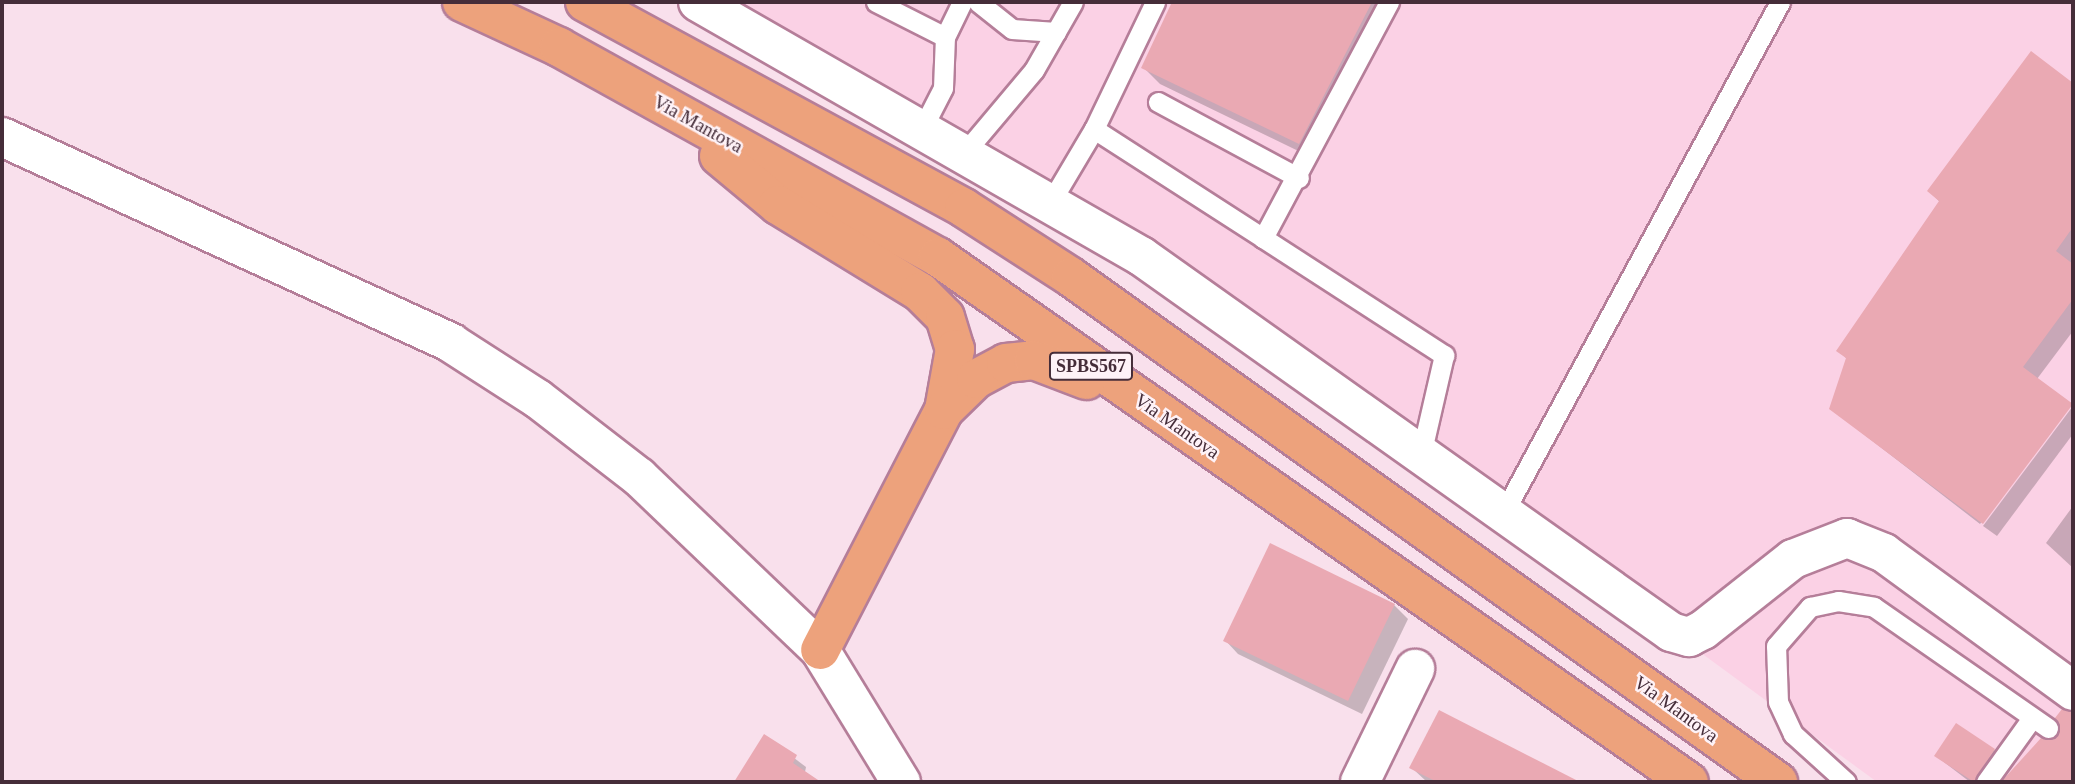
<!DOCTYPE html>
<html>
<head>
<meta charset="utf-8">
<style>
	body { margin:0 }
	#map { position:relative; width:2075px; height:784px; overflow:hidden; background:#f9e0ec; font-family:Georgia,serif }
	div>[style] { position:absolute }
	.built>* { inset:0; background:#fbd1e5 }
	.shadow>* { inset:0; background:#0003 }
	.building>* { inset:0; background:#eaa9b3 }
	.roads { filter:drop-shadow(2px 0 #b57e99) drop-shadow(-2px 0 #b57e99) drop-shadow(0 2px #b57e99) drop-shadow(0 -2px #b57e99) }
	.lane>* { height:19px; margin:-9.5px; padding:0 9.5px; transform-origin:9.5px; border-radius:9.5px; background:#fff }
	.street>* { height:38px; margin:-19px; padding:0 19px; transform-origin:19px; border-radius:19px; background:#fff }
	.highway>* { height:38px; margin:-19px; padding:0 19px; transform-origin:19px; border-radius:19px; background:#eda27c }
	span { translate:-50% -50%; white-space:nowrap; text-align:center; line-height:1.15; -webkit-text-stroke:5px #fef2f7; paint-order:stroke }
	.shield-label span { padding:2px 5px; background:#fef2f7; border:2px solid; border-radius:5px; -webkit-text-stroke-width:0 }
	.shield-label { font-size:18px; color:#452d39; font-weight:700 }
	.street-label { font-size:19px; color:#452d39 }
	.frame { position:absolute; inset:0; border:4px solid #452d39; pointer-events:none }
</style>
</head>
<body>
<div id="map">
	<div class="built">
		<div style="clip-path:polygon(698px 2px,2073px 2px,2073px 782px,1877px 782px,1472px 485px)"></div>
	</div>
	<div class="shadow">
		<div style="clip-path:polygon(1174px 2px,1395px 2px,1317px 160px,1160px 84px,1143px 67px)"></div>
		<div style="clip-path:polygon(2032px 54px,2073px 85px,2073px 331px,2037px 379px,2070px 404px,1980px 524px,1831px 409px,1847px 359px,1839px 351px,1940px 202px,1929px 191px)"></div>
		<div style="clip-path:polygon(2073px 406px,2073px 434px,1997px 536px,1983px 526px)"></div>
		<div style="clip-path:polygon(2073px 506px,2073px 568px,2046px 543px)"></div>
		<div style="clip-path:polygon(1394px 605px,1408px 619px,1362px 714px,1238px 654px,1225px 640px)"></div>
		<div style="clip-path:polygon(2058px 720px,2073px 731px,2073px 782px,2000px 782px,2059px 737px)"></div>
		<div style="clip-path:polygon(765px 736px,806px 767px,803px 782px,736px 782px)"></div>
		<div style="clip-path:polygon(1994px 750px,2003px 760px,1990px 782px,1970px 782px,1936px 756px)"></div>
		<div style="clip-path:polygon(1412px 768px,1560px 774px,1568px 782px,1427px 782px)"></div>
	</div>
	<div class="building">
		<div style="clip-path:polygon(1172px 2px,1372px 2px,1299px 144px,1141px 68px)"></div>
		<div style="clip-path:polygon(2031px 51px,2073px 83px,2073px 227px,2056px 251px,2073px 264px,2073px 299px,2023px 367px,2073px 404px,1983px 524px,1829px 409px,1846px 358px,1836px 351px,1939px 201px,1927px 191px)"></div>
		<div style="clip-path:polygon(1270px 543px,1395px 604px,1348px 701px,1223px 641px)"></div>
		<div style="clip-path:polygon(2062px 709px,2073px 712px,2073px 782px,2001px 782px,2041px 738px,2058px 736px,2055px 718px)"></div>
		<div style="clip-path:polygon(1439px 710px,1580px 782px,1437px 782px,1409px 768px)"></div>
		<div style="clip-path:polygon(1956px 723px,1995px 749px,1974px 782px,1934px 756px)"></div>
		<div style="clip-path:polygon(764px 734px,797px 755px,793px 763px,821px 782px,734px 782px)"></div>
	</div>
	<div class="roads">
		<div class="lane">
			<div style="left:876px;top:2px;width:77px;rotate:26.9deg"></div>
			<div style="left:978px;top:2px;width:43px;rotate:38.5deg"></div>
			<div style="left:1012px;top:29px;width:44px;rotate:3.9deg"></div>
			<div style="left:1158px;top:102px;width:160px;rotate:28.3deg"></div>
			<div style="left:923px;top:127px;width:44px;rotate:-62.9deg"></div>
			<div style="left:943px;top:88px;width:51px;rotate:-87.8deg"></div>
			<div style="left:945px;top:37px;width:39px;rotate:-64deg"></div>
			<div style="left:1094px;top:129px;width:201px;rotate:32.8deg"></div>
			<div style="left:1263px;top:238px;width:268px;rotate:-61.9deg"></div>
			<div style="left:965px;top:152px;width:107px;rotate:-49.9deg"></div>
			<div style="left:1034px;top:70px;width:78px;rotate:-60.2deg"></div>
			<div style="left:1050px;top:203px;width:86px;rotate:-59.3deg"></div>
			<div style="left:1094px;top:129px;width:141px;rotate:-64.3deg"></div>
			<div style="left:1263px;top:238px;width:216px;rotate:32.9deg"></div>
			<div style="left:1444px;top:355px;width:98px;rotate:103deg"></div>
			<div style="left:1505px;top:510px;width:578px;rotate:-61.57deg"></div>
			<div style="left:1846px;top:782px;width:72px;rotate:-137.8deg"></div>
			<div style="left:1793px;top:734px;width:35px;rotate:-115deg"></div>
			<div style="left:1778px;top:702px;width:56px;rotate:-92deg"></div>
			<div style="left:1776px;top:646px;width:52px;rotate:-48.9deg"></div>
			<div style="left:1810px;top:607px;width:29px;rotate:-12deg"></div>
			<div style="left:1838px;top:601px;width:36px;rotate:9deg"></div>
			<div style="left:1874px;top:607px;width:212px;rotate:34.8deg"></div>
			<div style="left:1986px;top:782px;width:79px;rotate:-54.3deg"></div>
		</div>
		<div class="street">
			<div style="left:698px;top:2px;width:511px;rotate:29.83deg"></div>
			<div style="left:1141px;top:256px;width:650px;rotate:35.35deg"></div>
			<div style="left:1671px;top:632px;width:19px;rotate:16deg"></div>
			<div style="left:1689px;top:637px;width:16px;rotate:-27deg"></div>
			<div style="left:1703px;top:630px;width:115px;rotate:-38.3deg"></div>
			<div style="left:1793px;top:559px;width:58px;rotate:-21.3deg"></div>
			<div style="left:1847px;top:538px;width:40px;rotate:22deg"></div>
			<div style="left:1884px;top:553px;width:234px;rotate:36.1deg"></div>
			<div style="left:2px;top:137px;width:494px;rotate:24.6deg"></div>
			<div style="left:451px;top:343px;width:103px;rotate:32.8deg"></div>
			<div style="left:538px;top:399px;width:128px;rotate:37.7deg"></div>
			<div style="left:639px;top:477px;width:250px;rotate:43.7deg"></div>
			<div style="left:820px;top:650px;width:155px;rotate:58.5deg"></div>
			<div style="left:1360px;top:782px;width:126px;rotate:-64deg"></div>
		</div>
		<div class="highway">
			<div style="left:462px;top:2px;width:107px;rotate:24.9deg"></div>
			<div style="left:559px;top:47px;width:433px;rotate:29deg"></div>
			<div style="left:938px;top:257px;width:916px;rotate:34.96deg"></div>
			<div style="left:585px;top:2px;width:431px;rotate:28.5deg"></div>
			<div style="left:964px;top:208px;width:127px;rotate:32.8deg"></div>
			<div style="left:1071px;top:277px;width:869px;rotate:35.54deg"></div>
			<div style="left:719px;top:156px;width:77px;rotate:39.7deg"></div>
			<div style="left:778px;top:205px;width:167px;rotate:31.5deg"></div>
			<div style="left:920px;top:292px;width:35px;rotate:45deg"></div>
			<div style="left:945px;top:317px;width:34px;rotate:73deg"></div>
			<div style="left:955px;top:349px;width:62px;rotate:100.2deg"></div>
			<div style="left:944px;top:410px;width:270px;rotate:117.3deg"></div>
			<div style="left:944px;top:410px;width:45px;rotate:-44.1deg"></div>
			<div style="left:976px;top:379px;width:34px;rotate:-28deg"></div>
			<div style="left:1006px;top:363px;width:28px;rotate:-6deg"></div>
			<div style="left:1034px;top:360px;width:56px;rotate:21deg"></div>
		</div>
	</div>
	<div class="shield-label">
		<span style="left:1091px;top:366px">SPBS567</span>
	</div>
	<div class="street-label">
		<span style="left:698px;top:124px;rotate:29deg">Via Mantova</span>
		<span style="left:1177px;top:426px;rotate:35deg">Via Mantova</span>
		<span style="left:1676px;top:709px;rotate:36deg">Via Mantova</span>
	</div>
	<div class="frame"></div>
</div>
</body>
</html>
